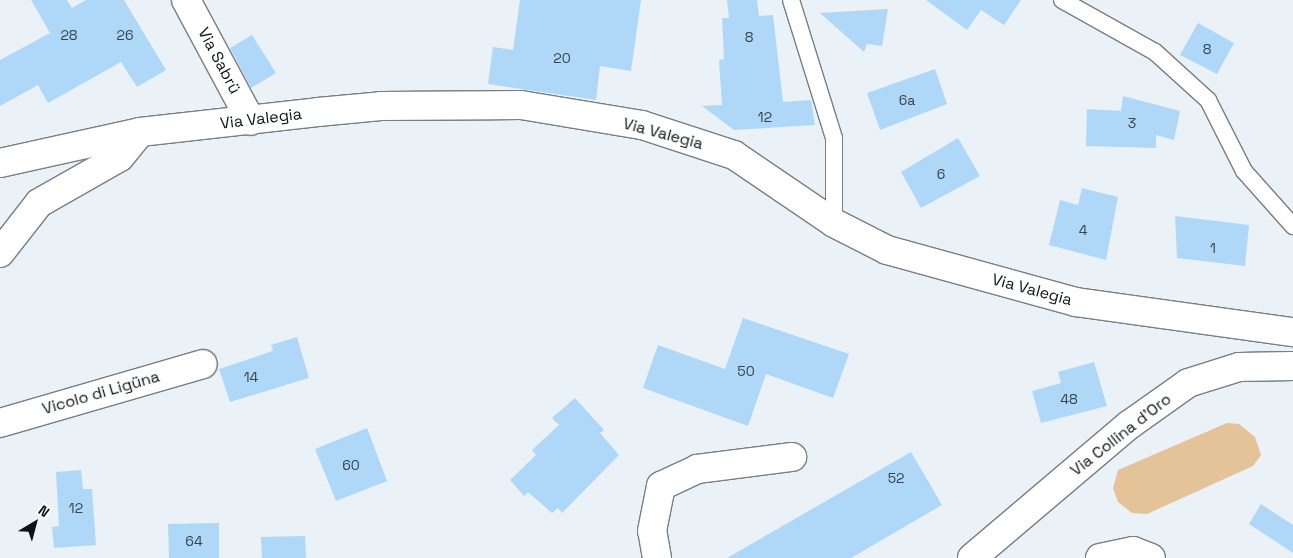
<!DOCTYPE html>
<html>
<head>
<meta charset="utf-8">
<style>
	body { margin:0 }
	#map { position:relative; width:1293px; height:558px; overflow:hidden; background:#eaf1f7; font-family:"Space Grotesk",sans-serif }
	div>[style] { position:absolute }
	.green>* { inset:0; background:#e4c398 }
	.building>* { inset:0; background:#afd8f8 }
	.roads { filter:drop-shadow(1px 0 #777e84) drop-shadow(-1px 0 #777e84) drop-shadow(0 1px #777e84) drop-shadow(0 -1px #777e84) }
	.service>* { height:16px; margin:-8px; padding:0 8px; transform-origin:8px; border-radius:8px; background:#fff }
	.minor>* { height:28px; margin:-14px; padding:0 14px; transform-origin:14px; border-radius:14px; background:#fff }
	.tertiary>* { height:28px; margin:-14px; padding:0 14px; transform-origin:14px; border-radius:14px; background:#fff }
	span { translate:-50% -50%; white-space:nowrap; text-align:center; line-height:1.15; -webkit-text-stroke:4px #fcfeff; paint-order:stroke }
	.number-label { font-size:14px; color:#37444d }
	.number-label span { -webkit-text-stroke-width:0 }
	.street-label { font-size:16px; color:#0f1214 }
	.north { position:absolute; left:10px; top:498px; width:50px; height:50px; -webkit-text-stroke:4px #fcfeff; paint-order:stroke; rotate:37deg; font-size:14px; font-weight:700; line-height:20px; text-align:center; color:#0f1214 }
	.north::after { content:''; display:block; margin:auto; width:18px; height:22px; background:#0f1214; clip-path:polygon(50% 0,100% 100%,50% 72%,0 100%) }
</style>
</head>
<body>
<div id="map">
	<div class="green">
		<div style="clip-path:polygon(1227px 423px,1239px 424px,1255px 437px,1261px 455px,1253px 466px,1147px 514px,1132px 513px,1118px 502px,1113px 488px,1118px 470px)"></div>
	</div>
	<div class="building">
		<div style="clip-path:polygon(31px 0,67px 0,72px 8px,86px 0,124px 0,166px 70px,137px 87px,121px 62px,48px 103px,38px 85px,0 106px,0 60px,50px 33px)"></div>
		<div style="clip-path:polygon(520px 0,641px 0,631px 71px,600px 66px,596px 100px,488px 84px,493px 47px,513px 50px)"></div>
		<div style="clip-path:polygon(727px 0,757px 0,759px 16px,773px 15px,783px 102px,811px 100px,815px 125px,734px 130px,702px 106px,722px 105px,719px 60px,724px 59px,722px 18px,729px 18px)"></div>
		<div style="clip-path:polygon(926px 0,1021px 0,1004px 25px,981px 10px,967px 30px)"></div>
		<div style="clip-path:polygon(888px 9px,882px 46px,867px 44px,864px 52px,820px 13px)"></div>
		<div style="clip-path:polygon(1198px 23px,1234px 43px,1217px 74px,1180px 55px)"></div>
		<div style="clip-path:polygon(252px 35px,276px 73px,251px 88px,230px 48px)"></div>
		<div style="clip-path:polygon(935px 69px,947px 104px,880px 130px,867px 93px)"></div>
		<div style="clip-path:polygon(1123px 96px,1180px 111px,1174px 140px,1156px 135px,1156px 148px,1086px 146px,1087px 109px,1121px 111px)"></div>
		<div style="clip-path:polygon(958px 138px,980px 176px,921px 208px,901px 172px)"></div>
		<div style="clip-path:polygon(1082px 188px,1118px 197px,1106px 260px,1049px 245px,1060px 200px,1078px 205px)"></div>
		<div style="clip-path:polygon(1175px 216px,1249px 225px,1245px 266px,1177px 258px)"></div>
		<div style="clip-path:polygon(743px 318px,849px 354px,833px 398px,766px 374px,748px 426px,643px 388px,658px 345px,725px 369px)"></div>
		<div style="clip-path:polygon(297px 337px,309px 378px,230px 402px,219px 369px,273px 351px,271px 345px)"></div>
		<div style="clip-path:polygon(1094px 362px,1107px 406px,1041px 423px,1032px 391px,1061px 383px,1058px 372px)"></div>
		<div style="clip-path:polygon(575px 398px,604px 430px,600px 433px,619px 455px,562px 513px,558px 508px,552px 513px,528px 492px,524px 496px,510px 480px,536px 455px,532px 450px,559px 425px,552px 418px)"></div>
		<div style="clip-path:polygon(367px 428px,387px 481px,336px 501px,315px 449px)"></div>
		<div style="clip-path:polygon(911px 452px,942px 505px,851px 558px,727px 558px)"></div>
		<div style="clip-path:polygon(81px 470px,83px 489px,92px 489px,96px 545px,54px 548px,52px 527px,59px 526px,56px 472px)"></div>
		<div style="clip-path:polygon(1261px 504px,1293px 525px,1293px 553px,1249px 524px)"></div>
		<div style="clip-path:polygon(219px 523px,219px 558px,169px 558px,168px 524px)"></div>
		<div style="clip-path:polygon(305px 536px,306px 558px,262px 558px,261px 537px)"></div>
	</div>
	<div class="roads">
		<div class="service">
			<div style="left:791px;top:0;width:145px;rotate:72.7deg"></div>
			<div style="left:834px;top:138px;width:85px;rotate:90deg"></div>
			<div style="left:1062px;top:0;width:107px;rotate:29.2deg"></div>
			<div style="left:1155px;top:52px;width:72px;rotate:42.2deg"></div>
			<div style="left:1208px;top:100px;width:80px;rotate:63.1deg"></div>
			<div style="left:1244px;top:171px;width:74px;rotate:48.3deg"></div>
		</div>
		<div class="minor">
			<div style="left:186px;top:0;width:137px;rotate:61.8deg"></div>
			<div style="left:0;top:163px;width:143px;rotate:-12.5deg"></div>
			<div style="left:140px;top:132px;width:179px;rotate:-6.4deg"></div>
			<div style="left:318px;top:112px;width:63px;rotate:-5.4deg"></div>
			<div style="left:381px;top:106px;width:140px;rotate:-0.4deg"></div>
			<div style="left:521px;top:105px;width:123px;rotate:9.4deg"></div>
			<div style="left:642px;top:125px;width:97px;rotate:18.1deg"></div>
			<div style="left:734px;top:155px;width:121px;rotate:34.2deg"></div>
			<div style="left:834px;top:223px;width:59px;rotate:27deg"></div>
			<div style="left:887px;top:250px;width:196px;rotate:15.4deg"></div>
			<div style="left:1076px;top:302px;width:219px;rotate:7.9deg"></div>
			<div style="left:0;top:253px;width:63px;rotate:-52deg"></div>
			<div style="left:39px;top:203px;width:93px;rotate:-29.6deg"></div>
			<div style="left:120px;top:157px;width:32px;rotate:-51deg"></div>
			<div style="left:0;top:423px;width:211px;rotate:-16.2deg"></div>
			<div style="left:657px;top:558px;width:27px;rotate:-100deg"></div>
			<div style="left:652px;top:531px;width:46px;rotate:-78.7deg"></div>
			<div style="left:661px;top:486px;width:40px;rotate:-25deg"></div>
			<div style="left:697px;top:469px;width:96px;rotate:-7.2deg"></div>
			<div style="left:1100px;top:558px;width:34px;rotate:-12deg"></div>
			<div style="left:1133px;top:551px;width:19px;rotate:21deg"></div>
		</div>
		<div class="tertiary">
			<div style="left:972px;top:558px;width:206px;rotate:-40.3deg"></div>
			<div style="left:1129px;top:425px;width:72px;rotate:-35.4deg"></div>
			<div style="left:1188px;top:383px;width:53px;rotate:-17.4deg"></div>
			<div style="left:1239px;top:367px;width:54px;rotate:-1.1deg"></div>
		</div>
	</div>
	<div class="number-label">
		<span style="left:69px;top:35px">28</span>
		<span style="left:125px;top:35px">26</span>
		<span style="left:749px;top:37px">8</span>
		<span style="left:1207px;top:49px">8</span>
		<span style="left:562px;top:58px">20</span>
		<span style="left:907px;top:100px">6a</span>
		<span style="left:765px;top:117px">12</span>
		<span style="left:1132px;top:123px">3</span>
		<span style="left:941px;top:174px">6</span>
		<span style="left:1083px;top:230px">4</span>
		<span style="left:1213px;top:248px">1</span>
		<span style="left:746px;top:371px">50</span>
		<span style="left:251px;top:377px">14</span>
		<span style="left:1069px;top:399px">48</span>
		<span style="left:351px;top:465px">60</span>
		<span style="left:896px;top:478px">52</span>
		<span style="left:76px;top:508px">12</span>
		<span style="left:194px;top:541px">64</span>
	</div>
	<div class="street-label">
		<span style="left:219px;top:61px;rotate:62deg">Via Sabrü</span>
		<span style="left:261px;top:119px;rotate:-7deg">Via Valegia</span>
		<span style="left:663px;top:134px;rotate:15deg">Via Valegia</span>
		<span style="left:1032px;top:290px;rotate:15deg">Via Valegia</span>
		<span style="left:101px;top:393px;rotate:-16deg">Vicolo di Ligüna</span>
		<span style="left:1121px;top:435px;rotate:-38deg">Via Collina d'Oro</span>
	</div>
	<div class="north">N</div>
</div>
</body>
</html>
